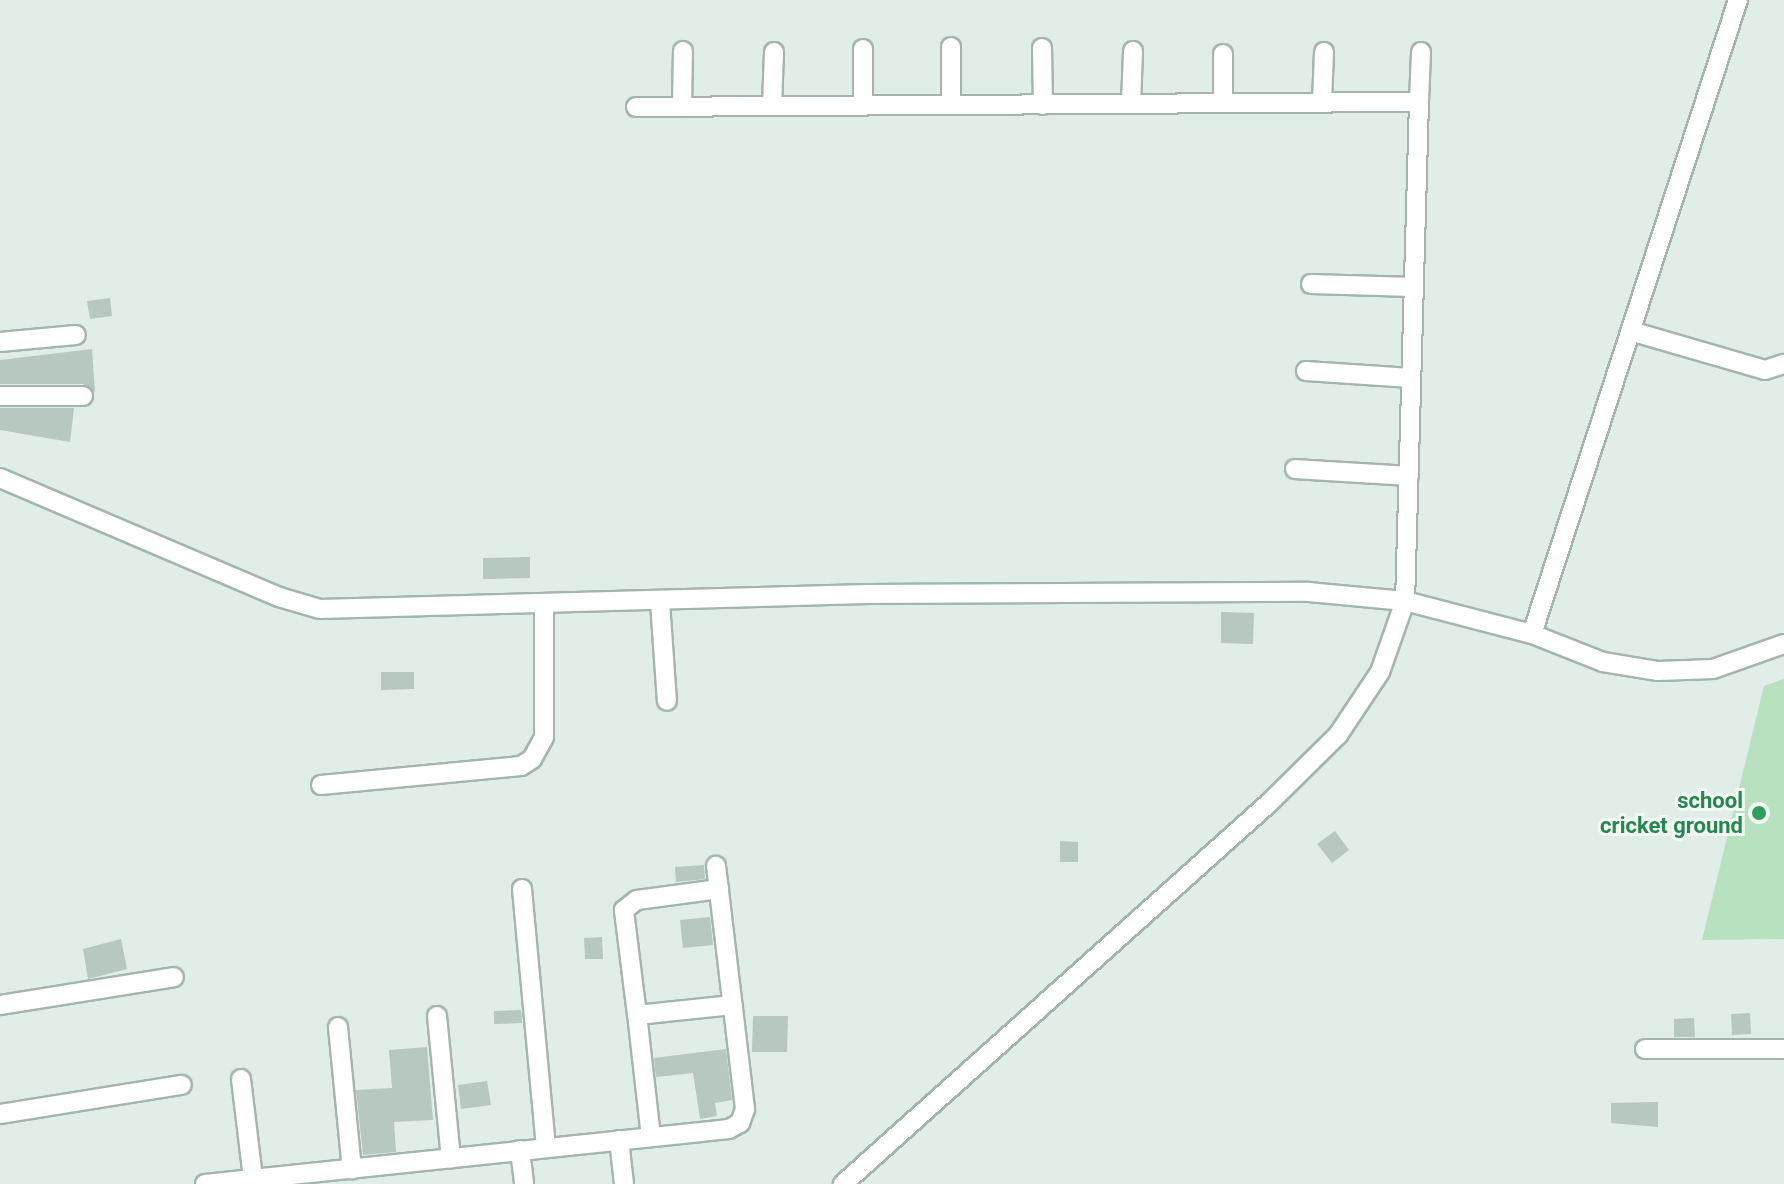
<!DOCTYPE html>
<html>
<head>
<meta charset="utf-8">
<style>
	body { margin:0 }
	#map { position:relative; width:1784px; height:1184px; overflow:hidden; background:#e1ede7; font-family:Roboto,sans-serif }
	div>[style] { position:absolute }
	.green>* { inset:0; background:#b7e1bf }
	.building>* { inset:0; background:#b6c8bf }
	.roads { filter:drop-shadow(2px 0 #a3b6ae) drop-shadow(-2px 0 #a3b6ae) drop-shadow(0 2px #a3b6ae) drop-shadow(0 -2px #a3b6ae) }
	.street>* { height:18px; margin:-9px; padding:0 9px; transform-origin:9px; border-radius:9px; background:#fff }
	.dots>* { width:22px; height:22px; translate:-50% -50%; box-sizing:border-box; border:4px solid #f2f9f5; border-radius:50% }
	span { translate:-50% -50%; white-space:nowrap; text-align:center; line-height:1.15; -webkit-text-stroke:6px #f2f9f5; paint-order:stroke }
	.leisure-label { font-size:22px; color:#27864d; font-weight:700 }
	.right { translate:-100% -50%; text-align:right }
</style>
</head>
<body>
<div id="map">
	<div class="green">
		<div style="clip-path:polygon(1784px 679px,1784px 939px,1702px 940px,1764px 686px)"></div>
	</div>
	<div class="building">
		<div style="clip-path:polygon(110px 298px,112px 316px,90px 319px,87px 301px)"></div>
		<div style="clip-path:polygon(92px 349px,95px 392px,83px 384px,0 384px,0 360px)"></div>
		<div style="clip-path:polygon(0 408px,74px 408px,70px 442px,0 430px)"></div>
		<div style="clip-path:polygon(530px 557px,530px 578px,483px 579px,483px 558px)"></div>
		<div style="clip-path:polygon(1221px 612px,1254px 613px,1253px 644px,1221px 643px)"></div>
		<div style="clip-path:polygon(381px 672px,414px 672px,414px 689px,381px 690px)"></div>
		<div style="clip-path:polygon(1335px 831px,1349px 850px,1332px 863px,1317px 844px)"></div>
		<div style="clip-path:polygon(1060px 841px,1078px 842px,1078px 862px,1060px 862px)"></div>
		<div style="clip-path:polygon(704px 865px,705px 879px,676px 882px,675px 867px)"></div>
		<div style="clip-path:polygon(710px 917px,713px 945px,683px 948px,680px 920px)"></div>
		<div style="clip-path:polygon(602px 937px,603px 959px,585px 959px,584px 938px)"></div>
		<div style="clip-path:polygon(121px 939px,127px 969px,88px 979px,83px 949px)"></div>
		<div style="clip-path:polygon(521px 1010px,522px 1023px,494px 1024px,494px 1011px)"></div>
		<div style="clip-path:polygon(1750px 1013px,1751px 1034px,1732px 1035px,1731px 1014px)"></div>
		<div style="clip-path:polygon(753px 1016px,788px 1016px,787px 1052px,752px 1052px)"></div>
		<div style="clip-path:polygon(1694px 1018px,1695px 1037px,1674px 1037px,1674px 1019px)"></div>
		<div style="clip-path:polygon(427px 1047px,433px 1120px,394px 1122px,396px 1152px,363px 1155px,356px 1090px,392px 1088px,389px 1050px)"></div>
		<div style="clip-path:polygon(726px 1049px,732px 1100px,715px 1103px,717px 1116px,700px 1119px,693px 1073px,656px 1077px,654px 1058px)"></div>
		<div style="clip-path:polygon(487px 1081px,491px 1105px,461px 1109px,458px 1085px)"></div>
		<div style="clip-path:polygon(1658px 1102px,1658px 1127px,1611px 1123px,1611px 1103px)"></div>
	</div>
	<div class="roads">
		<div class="street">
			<div style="left:951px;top:47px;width:58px;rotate:90deg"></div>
			<div style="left:1042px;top:48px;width:57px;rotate:89deg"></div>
			<div style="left:863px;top:49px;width:57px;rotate:90deg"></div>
			<div style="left:1322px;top:102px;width:50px;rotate:-87.7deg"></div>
			<div style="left:1419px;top:102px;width:50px;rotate:-87.7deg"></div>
			<div style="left:1223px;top:103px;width:49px;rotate:-90deg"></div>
			<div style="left:1131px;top:104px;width:53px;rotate:-87.8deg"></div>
			<div style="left:772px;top:106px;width:54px;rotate:-87.9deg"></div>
			<div style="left:636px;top:107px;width:783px;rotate:-0.37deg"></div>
			<div style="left:1419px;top:102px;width:499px;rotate:91.6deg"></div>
			<div style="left:1405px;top:601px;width:75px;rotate:109.4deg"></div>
			<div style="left:1380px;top:672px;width:76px;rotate:123.7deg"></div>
			<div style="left:1338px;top:735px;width:97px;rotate:135.4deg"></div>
			<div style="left:1269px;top:803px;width:572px;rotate:138.19deg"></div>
			<div style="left:682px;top:107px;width:56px;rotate:-89deg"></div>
			<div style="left:1311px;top:284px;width:102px;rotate:1.7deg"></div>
			<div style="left:1634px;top:332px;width:136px;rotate:16.2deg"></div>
			<div style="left:1765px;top:370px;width:20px;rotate:-18deg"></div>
			<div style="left:0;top:342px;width:76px;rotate:-5.3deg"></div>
			<div style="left:1306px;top:371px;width:105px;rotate:3.8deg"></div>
			<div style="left:0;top:396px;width:83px"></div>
			<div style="left:1295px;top:469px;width:114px;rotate:3.5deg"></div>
			<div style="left:0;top:478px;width:303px;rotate:23.1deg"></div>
			<div style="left:279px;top:597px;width:43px;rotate:16.3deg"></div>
			<div style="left:320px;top:609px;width:548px;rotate:-1.57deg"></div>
			<div style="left:868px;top:594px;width:441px;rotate:-0.3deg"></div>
			<div style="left:1309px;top:592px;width:96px;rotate:5.4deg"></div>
			<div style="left:1405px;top:601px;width:131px;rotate:14.6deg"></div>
			<div style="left:1532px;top:634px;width:76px;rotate:21.5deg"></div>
			<div style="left:1603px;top:662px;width:56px;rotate:9.3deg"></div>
			<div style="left:1658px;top:671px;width:55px;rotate:-2.1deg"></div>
			<div style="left:1713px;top:669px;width:75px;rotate:-19.4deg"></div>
			<div style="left:660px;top:602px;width:99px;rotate:86deg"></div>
			<div style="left:1532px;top:634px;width:667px;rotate:-72deg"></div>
			<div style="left:321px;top:785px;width:201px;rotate:-5.4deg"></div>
			<div style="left:521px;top:766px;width:13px;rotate:-32deg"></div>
			<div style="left:532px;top:759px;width:25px;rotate:-61deg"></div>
			<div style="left:544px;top:737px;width:133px;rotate:-90deg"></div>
			<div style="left:522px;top:889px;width:260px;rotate:84.7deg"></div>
			<div style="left:0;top:1005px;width:176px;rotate:-9.1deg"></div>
			<div style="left:637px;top:1015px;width:106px;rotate:-97.1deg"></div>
			<div style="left:624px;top:910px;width:16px;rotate:-38deg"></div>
			<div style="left:637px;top:900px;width:83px;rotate:-7.6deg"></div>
			<div style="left:437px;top:1016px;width:143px;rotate:84.4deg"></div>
			<div style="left:338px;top:1027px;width:143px;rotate:84.4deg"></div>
			<div style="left:1645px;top:1049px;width:139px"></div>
			<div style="left:241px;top:1079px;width:100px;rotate:83.1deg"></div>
			<div style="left:0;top:1114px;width:184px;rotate:-9.1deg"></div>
			<div style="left:651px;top:1137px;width:123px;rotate:-96.5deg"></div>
			<div style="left:637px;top:1015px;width:96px;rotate:-6deg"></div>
			<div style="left:619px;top:1140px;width:44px;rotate:83.5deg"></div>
			<div style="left:520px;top:1150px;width:34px;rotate:83deg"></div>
			<div style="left:205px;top:1184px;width:527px;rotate:-5.99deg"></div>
			<div style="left:729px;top:1129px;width:13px;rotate:-29deg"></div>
			<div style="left:740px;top:1123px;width:15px;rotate:-70deg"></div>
			<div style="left:745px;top:1109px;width:245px;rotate:-96.8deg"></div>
		</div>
	</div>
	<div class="dots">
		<div style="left:1759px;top:813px;background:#2e9e5b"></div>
	</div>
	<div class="leisure-label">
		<span class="right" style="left:1743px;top:813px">school<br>cricket ground</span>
	</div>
</div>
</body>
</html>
